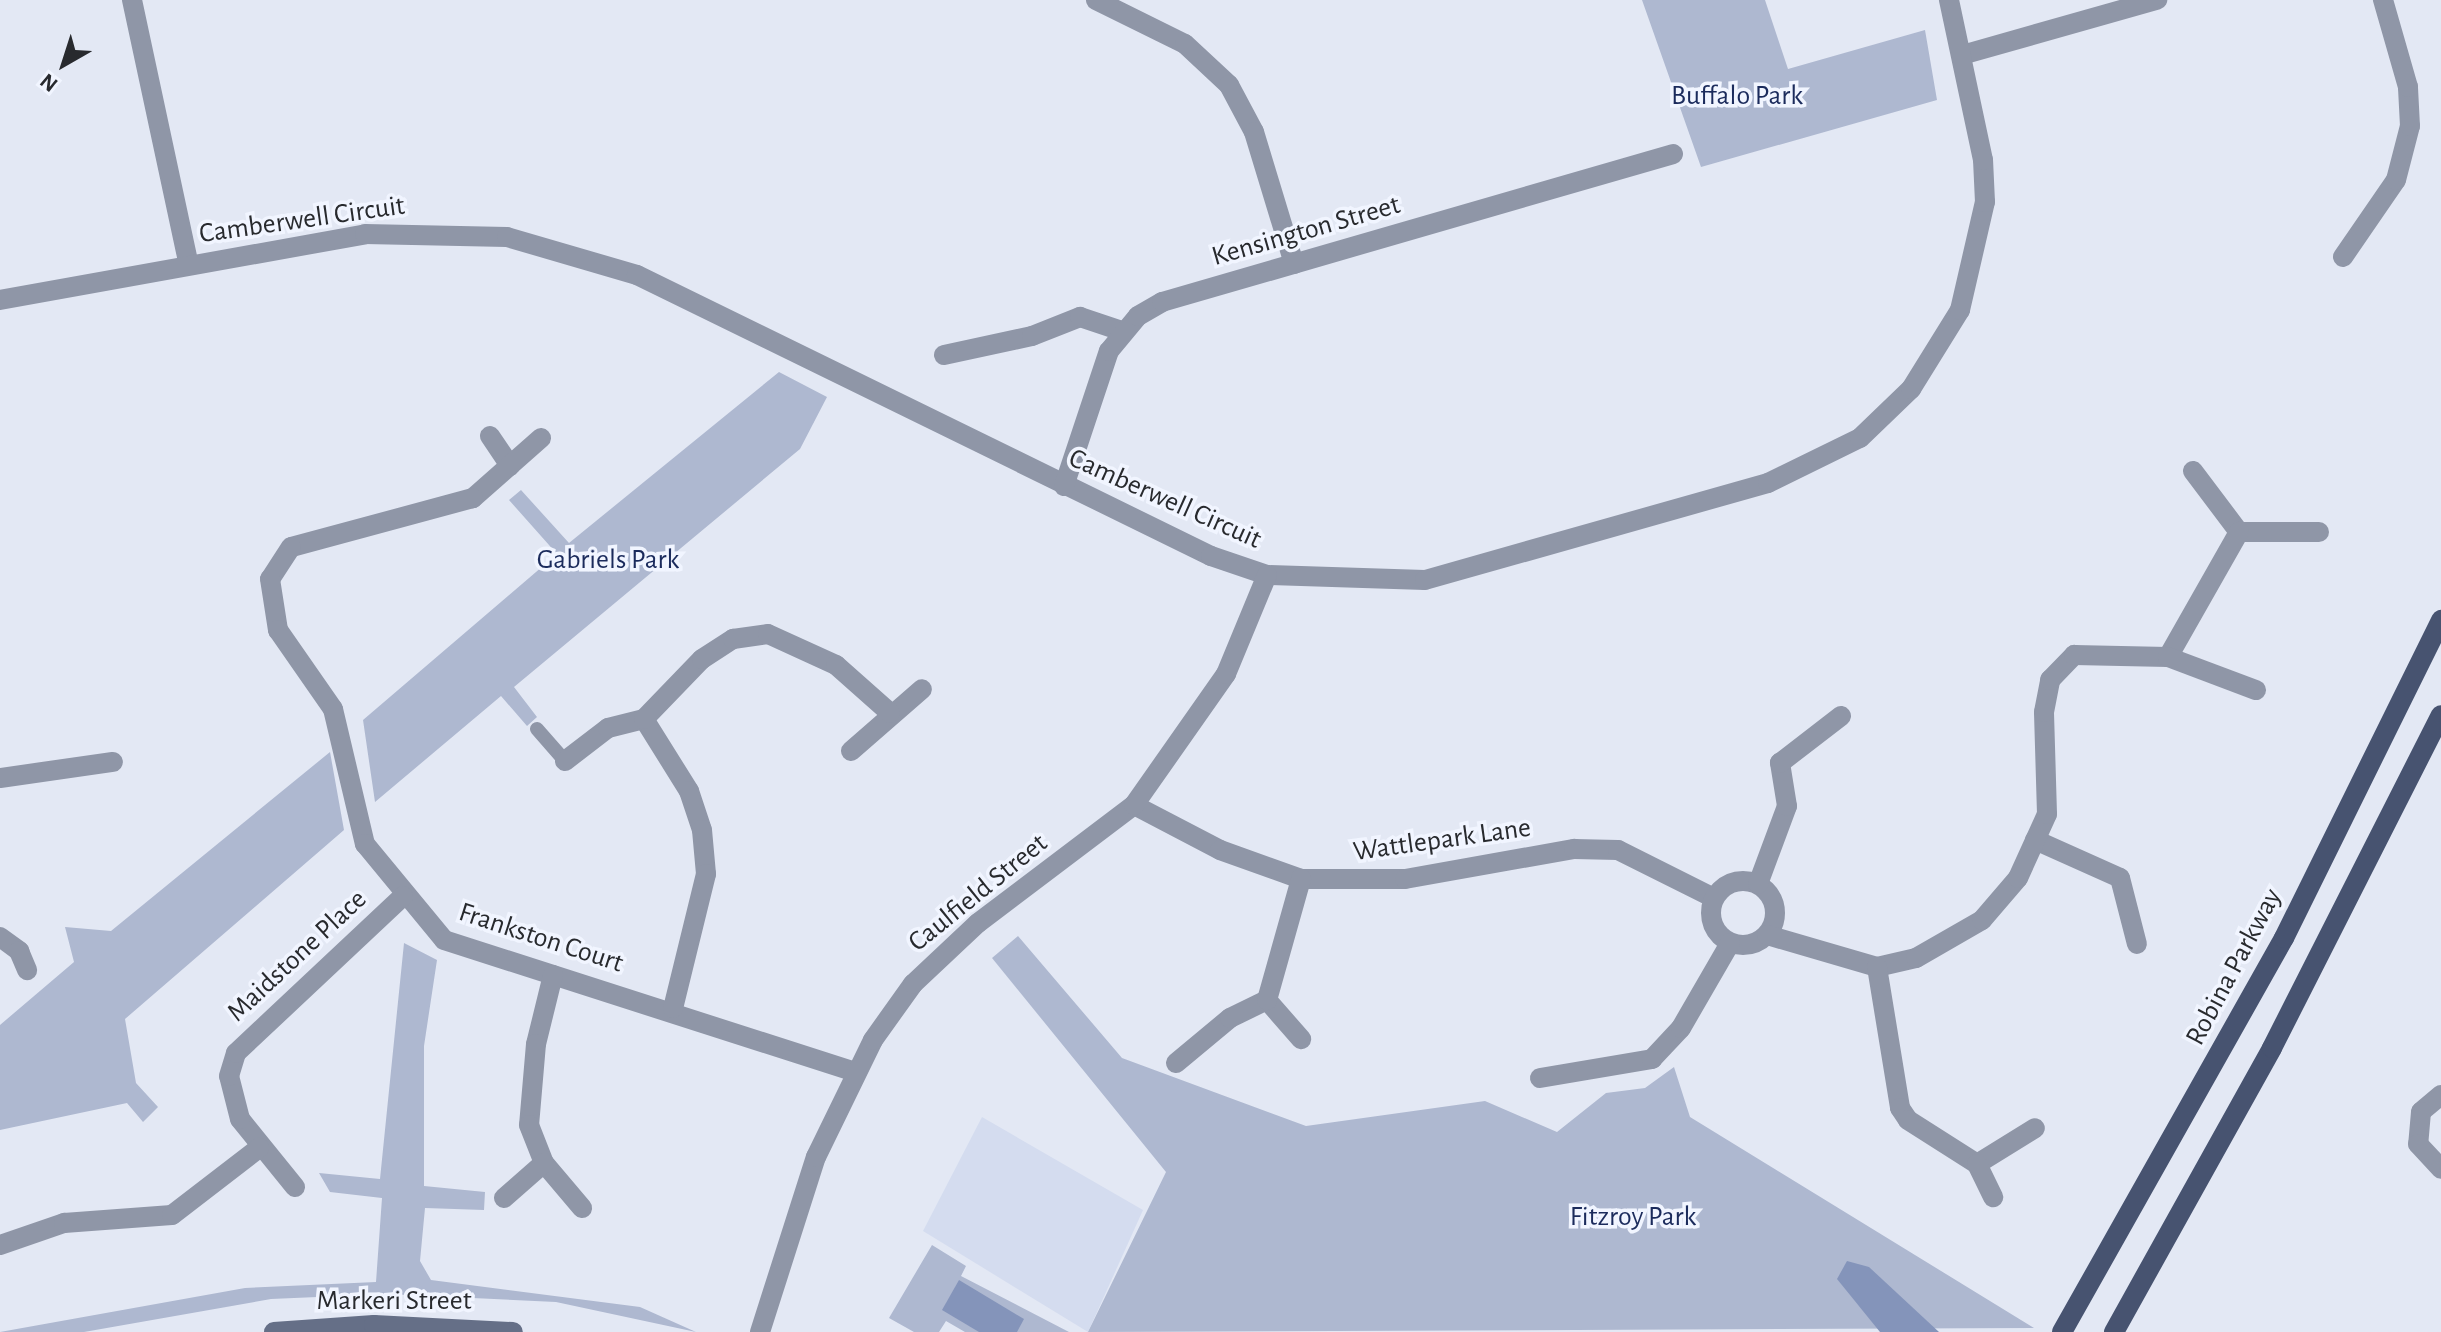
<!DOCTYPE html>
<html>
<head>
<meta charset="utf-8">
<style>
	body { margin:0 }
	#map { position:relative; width:2441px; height:1332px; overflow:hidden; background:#e3e8f4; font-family:"Alegreya Sans",sans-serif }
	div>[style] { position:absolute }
	.built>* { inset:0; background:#d4dcef }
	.green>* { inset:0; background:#aeb8d0 }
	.water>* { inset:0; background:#8494ba }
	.lane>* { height:14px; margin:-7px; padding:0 7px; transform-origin:7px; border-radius:7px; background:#8f96a7 }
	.street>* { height:20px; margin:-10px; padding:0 10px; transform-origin:10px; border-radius:10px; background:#8f96a7 }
	.street>.ring { margin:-10px; padding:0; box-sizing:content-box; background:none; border:20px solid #8f96a7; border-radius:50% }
	.secondary>* { height:20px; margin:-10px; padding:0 10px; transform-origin:10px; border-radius:10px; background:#656f87 }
	.primary>* { height:20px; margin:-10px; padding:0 10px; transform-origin:10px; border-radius:10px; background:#475370 }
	span { translate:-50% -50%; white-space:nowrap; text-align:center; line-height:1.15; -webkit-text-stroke:7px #f1f5ff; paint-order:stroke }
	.park-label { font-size:28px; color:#1b2b5c }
	.street-label { font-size:28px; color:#282a2e }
	.north { position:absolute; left:24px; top:24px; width:80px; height:80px; -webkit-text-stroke:6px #f1f5ff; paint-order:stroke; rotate:219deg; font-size:22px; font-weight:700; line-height:32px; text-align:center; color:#282a2e }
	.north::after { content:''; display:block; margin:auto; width:28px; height:36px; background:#282a2e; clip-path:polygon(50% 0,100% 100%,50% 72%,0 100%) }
</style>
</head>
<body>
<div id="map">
	<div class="built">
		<div style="clip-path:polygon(982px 1117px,1143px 1210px,1088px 1332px,923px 1231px)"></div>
	</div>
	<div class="green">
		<div style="clip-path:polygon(1642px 0,1765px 0,1788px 69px,1925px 30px,1937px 100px,1701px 167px)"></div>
		<div style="clip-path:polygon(779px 372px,827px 397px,800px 449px,514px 687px,537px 717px,527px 726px,501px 696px,375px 802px,363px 720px,557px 554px,509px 500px,521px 490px,569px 543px)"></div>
		<div style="clip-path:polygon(330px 752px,344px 830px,125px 1019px,136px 1083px,158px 1107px,143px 1122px,127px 1103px,0 1130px,0 1025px,74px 962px,65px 927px,111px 931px)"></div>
		<div style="clip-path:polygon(1018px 936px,1122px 1058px,1306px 1126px,1485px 1101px,1557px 1132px,1606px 1093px,1645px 1088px,1674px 1067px,1690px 1117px,2034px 1328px,1088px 1332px,1166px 1172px,992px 958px)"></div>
		<div style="clip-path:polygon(404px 943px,437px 960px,424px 1046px,424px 1186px,485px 1192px,484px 1210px,425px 1208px,420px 1261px,431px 1280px,640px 1307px,696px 1332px,556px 1302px,387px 1294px,271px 1299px,84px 1332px,0 1332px,245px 1288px,376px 1282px,382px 1198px,330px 1192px,319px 1173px,380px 1179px)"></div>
		<div style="clip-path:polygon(932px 1245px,966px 1266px,961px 1276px,1069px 1332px,965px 1332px,946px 1321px,939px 1332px,914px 1332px,889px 1318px)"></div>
	</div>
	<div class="water">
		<div style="clip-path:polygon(1847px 1261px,1869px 1267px,1939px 1332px,1880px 1332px,1837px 1279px)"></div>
		<div style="clip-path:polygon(959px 1280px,1024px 1319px,1017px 1332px,979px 1332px,942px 1310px)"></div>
	</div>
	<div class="lane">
		<div style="left:537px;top:729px;width:43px;rotate:48.8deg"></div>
	</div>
	<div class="street">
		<div style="left:132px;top:0;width:271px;rotate:77.9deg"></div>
		<div style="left:1096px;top:0;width:99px;rotate:26.3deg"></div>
		<div style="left:1185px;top:44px;width:60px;rotate:43deg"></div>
		<div style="left:1229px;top:85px;width:53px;rotate:62deg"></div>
		<div style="left:1254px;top:132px;width:138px;rotate:73.1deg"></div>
		<div style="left:1962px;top:55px;width:203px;rotate:-15.8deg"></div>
		<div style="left:2343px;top:257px;width:93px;rotate:-55.5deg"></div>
		<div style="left:2396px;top:180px;width:56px;rotate:-75.5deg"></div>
		<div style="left:2410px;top:126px;width:39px;rotate:-93deg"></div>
		<div style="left:2408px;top:87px;width:91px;rotate:-106deg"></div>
		<div style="left:0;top:300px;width:371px;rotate:-10.2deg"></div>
		<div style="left:365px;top:234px;width:142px;rotate:1.2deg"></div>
		<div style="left:507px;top:237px;width:135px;rotate:16.3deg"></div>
		<div style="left:637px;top:275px;width:639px;rotate:26.08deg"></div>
		<div style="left:1211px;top:556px;width:59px;rotate:18.7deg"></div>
		<div style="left:1267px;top:575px;width:158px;rotate:1.8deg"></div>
		<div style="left:1425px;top:580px;width:356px;rotate:-15.8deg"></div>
		<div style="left:1768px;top:483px;width:102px;rotate:-26.1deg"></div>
		<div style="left:1860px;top:438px;width:71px;rotate:-43.9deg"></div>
		<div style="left:1911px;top:389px;width:93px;rotate:-58.2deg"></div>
		<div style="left:1960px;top:310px;width:111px;rotate:-77deg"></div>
		<div style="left:1985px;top:202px;width:42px;rotate:-92.7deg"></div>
		<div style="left:1983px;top:160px;width:164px;rotate:-102deg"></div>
		<div style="left:944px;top:355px;width:90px;rotate:-12.2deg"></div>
		<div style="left:1032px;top:336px;width:52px;rotate:-21.6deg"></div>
		<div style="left:1080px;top:317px;width:44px;rotate:18.4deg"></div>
		<div style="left:490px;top:436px;width:36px;rotate:56deg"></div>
		<div style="left:541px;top:438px;width:91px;rotate:138.6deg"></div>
		<div style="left:473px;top:498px;width:188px;rotate:164.9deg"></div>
		<div style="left:291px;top:547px;width:38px;rotate:123deg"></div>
		<div style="left:270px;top:579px;width:52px;rotate:81.1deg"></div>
		<div style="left:278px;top:630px;width:96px;rotate:55.2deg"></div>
		<div style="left:333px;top:709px;width:139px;rotate:76.7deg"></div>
		<div style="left:365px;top:844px;width:124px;rotate:50.5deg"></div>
		<div style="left:444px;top:940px;width:432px;rotate:17.8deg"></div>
		<div style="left:2193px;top:471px;width:76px;rotate:53deg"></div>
		<div style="left:2239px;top:532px;width:80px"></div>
		<div style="left:1064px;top:486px;width:142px;rotate:-71.6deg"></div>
		<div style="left:1109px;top:351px;width:45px;rotate:-50.4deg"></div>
		<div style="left:1138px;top:316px;width:28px;rotate:-30deg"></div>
		<div style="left:1162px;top:302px;width:532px;rotate:-16.15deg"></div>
		<div style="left:2168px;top:657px;width:144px;rotate:-60.4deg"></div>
		<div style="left:644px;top:719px;width:85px;rotate:58deg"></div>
		<div style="left:689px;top:791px;width:41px;rotate:71.6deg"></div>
		<div style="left:702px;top:830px;width:44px;rotate:84.8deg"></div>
		<div style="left:706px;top:874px;width:138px;rotate:103.8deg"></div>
		<div style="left:851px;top:751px;width:94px;rotate:-41.1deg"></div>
		<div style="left:565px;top:761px;width:54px;rotate:-37.5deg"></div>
		<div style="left:608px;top:728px;width:37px;rotate:-14deg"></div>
		<div style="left:644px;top:719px;width:83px;rotate:-46deg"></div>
		<div style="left:702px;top:659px;width:37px;rotate:-33deg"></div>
		<div style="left:733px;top:639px;width:35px;rotate:-8deg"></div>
		<div style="left:768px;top:634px;width:75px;rotate:24.5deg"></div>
		<div style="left:836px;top:665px;width:72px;rotate:41.6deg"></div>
		<div style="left:0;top:778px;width:114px;rotate:-8.1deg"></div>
		<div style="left:1134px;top:805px;width:97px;rotate:27.6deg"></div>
		<div style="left:1220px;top:850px;width:86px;rotate:19.7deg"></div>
		<div style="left:1301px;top:879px;width:104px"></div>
		<div style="left:1405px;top:879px;width:172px;rotate:-10.1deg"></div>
		<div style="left:1574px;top:849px;width:44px;rotate:1.3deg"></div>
		<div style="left:1618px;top:850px;width:107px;rotate:26.6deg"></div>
		<div style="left:2035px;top:840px;width:93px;rotate:24.1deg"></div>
		<div style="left:2120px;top:878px;width:68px;rotate:75.6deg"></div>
		<div class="ring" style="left:1711px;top:881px;width:44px;height:44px"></div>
		<div style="left:1758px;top:884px;width:83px;rotate:-69.6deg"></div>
		<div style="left:1787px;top:806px;width:44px;rotate:-99.2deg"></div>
		<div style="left:1780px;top:763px;width:77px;rotate:-37.6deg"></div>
		<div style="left:1767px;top:935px;width:115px;rotate:16.2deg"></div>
		<div style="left:1877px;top:967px;width:40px;rotate:-13deg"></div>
		<div style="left:1916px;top:958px;width:76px;rotate:-29.9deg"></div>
		<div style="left:1982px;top:920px;width:55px;rotate:-49.4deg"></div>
		<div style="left:2018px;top:878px;width:70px;rotate:-65.6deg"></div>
		<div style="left:2047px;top:814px;width:102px;rotate:-91.7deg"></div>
		<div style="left:2044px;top:712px;width:33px;rotate:-79deg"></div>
		<div style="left:2050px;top:680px;width:35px;rotate:-46deg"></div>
		<div style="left:2074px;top:655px;width:94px;rotate:1.2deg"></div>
		<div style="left:2168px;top:657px;width:94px;rotate:20.6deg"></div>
		<div style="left:0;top:937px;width:24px;rotate:36deg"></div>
		<div style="left:19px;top:951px;width:21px;rotate:67deg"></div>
		<div style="left:1877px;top:967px;width:143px;rotate:80.7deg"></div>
		<div style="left:1900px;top:1108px;width:14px;rotate:56deg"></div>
		<div style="left:1908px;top:1120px;width:82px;rotate:32.5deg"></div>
		<div style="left:1977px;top:1164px;width:68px;rotate:-31.8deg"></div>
		<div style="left:553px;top:975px;width:71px;rotate:103.8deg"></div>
		<div style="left:536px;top:1044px;width:81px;rotate:94.9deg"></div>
		<div style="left:529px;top:1125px;width:41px;rotate:68.5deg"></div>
		<div style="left:544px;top:1163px;width:59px;rotate:49.8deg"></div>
		<div style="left:1267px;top:1000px;width:52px;rotate:48.9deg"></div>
		<div style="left:1176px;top:1063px;width:70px;rotate:-39.8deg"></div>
		<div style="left:1230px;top:1018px;width:41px;rotate:-25.9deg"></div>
		<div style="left:1267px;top:1000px;width:126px;rotate:-74.3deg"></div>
		<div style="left:1540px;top:1078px;width:114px;rotate:-9.6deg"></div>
		<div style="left:1652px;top:1059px;width:42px;rotate:-46.9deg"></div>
		<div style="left:1681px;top:1028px;width:98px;rotate:-60deg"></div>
		<div style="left:2441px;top:1095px;width:26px;rotate:140deg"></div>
		<div style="left:2421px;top:1112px;width:32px;rotate:95deg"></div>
		<div style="left:2418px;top:1144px;width:34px;rotate:47deg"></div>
		<div style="left:1977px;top:1164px;width:37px;rotate:64deg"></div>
		<div style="left:295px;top:1187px;width:87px;rotate:-129deg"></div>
		<div style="left:240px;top:1119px;width:44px;rotate:-104.3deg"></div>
		<div style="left:229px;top:1076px;width:24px;rotate:-73deg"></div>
		<div style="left:236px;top:1053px;width:229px;rotate:-43.2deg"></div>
		<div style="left:504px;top:1198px;width:53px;rotate:-41.2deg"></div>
		<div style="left:0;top:1245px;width:68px;rotate:-19deg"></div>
		<div style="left:64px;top:1223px;width:108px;rotate:-4.2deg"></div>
		<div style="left:172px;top:1215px;width:110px;rotate:-37.6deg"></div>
		<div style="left:760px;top:1332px;width:184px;rotate:-72.3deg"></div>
		<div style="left:816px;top:1157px;width:130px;rotate:-64deg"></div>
		<div style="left:873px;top:1040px;width:69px;rotate:-54.5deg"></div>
		<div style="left:913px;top:984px;width:89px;rotate:-43.2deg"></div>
		<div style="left:978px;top:923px;width:196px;rotate:-37.1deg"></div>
		<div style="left:1134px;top:805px;width:160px;rotate:-54.9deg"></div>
		<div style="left:1226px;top:674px;width:107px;rotate:-67.5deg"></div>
	</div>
	<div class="secondary">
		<div style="left:274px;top:1332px;width:100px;rotate:-4deg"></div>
		<div style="left:374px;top:1325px;width:139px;rotate:2.9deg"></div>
	</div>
	<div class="primary">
		<div style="left:2062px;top:1332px;width:452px;rotate:-60.6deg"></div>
		<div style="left:2284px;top:938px;width:355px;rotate:-63.7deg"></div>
		<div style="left:2114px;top:1332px;width:325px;rotate:-60.9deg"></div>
		<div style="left:2272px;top:1048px;width:373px;rotate:-63.1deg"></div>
	</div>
	<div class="park-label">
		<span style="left:1737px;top:96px">Buffalo Park</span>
		<span style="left:608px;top:560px">Gabriels Park</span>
		<span style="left:1633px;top:1217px">Fitzroy Park</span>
	</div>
	<div class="street-label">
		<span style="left:302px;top:220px;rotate:-8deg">Camberwell Circuit</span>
		<span style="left:1306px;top:231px;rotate:-16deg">Kensington Street</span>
		<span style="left:1165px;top:499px;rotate:24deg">Camberwell Circuit</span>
		<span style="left:1442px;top:840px;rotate:-8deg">Wattlepark Lane</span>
		<span style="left:978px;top:893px;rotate:-39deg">Caulfield Street</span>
		<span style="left:541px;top:938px;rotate:18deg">Frankston Court</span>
		<span style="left:297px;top:956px;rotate:-43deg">Maidstone Place</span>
		<span style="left:2234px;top:967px;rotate:-62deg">Robina Parkway</span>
		<span style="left:394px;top:1301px">Markeri Street</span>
	</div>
	<div class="north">N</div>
</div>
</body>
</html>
